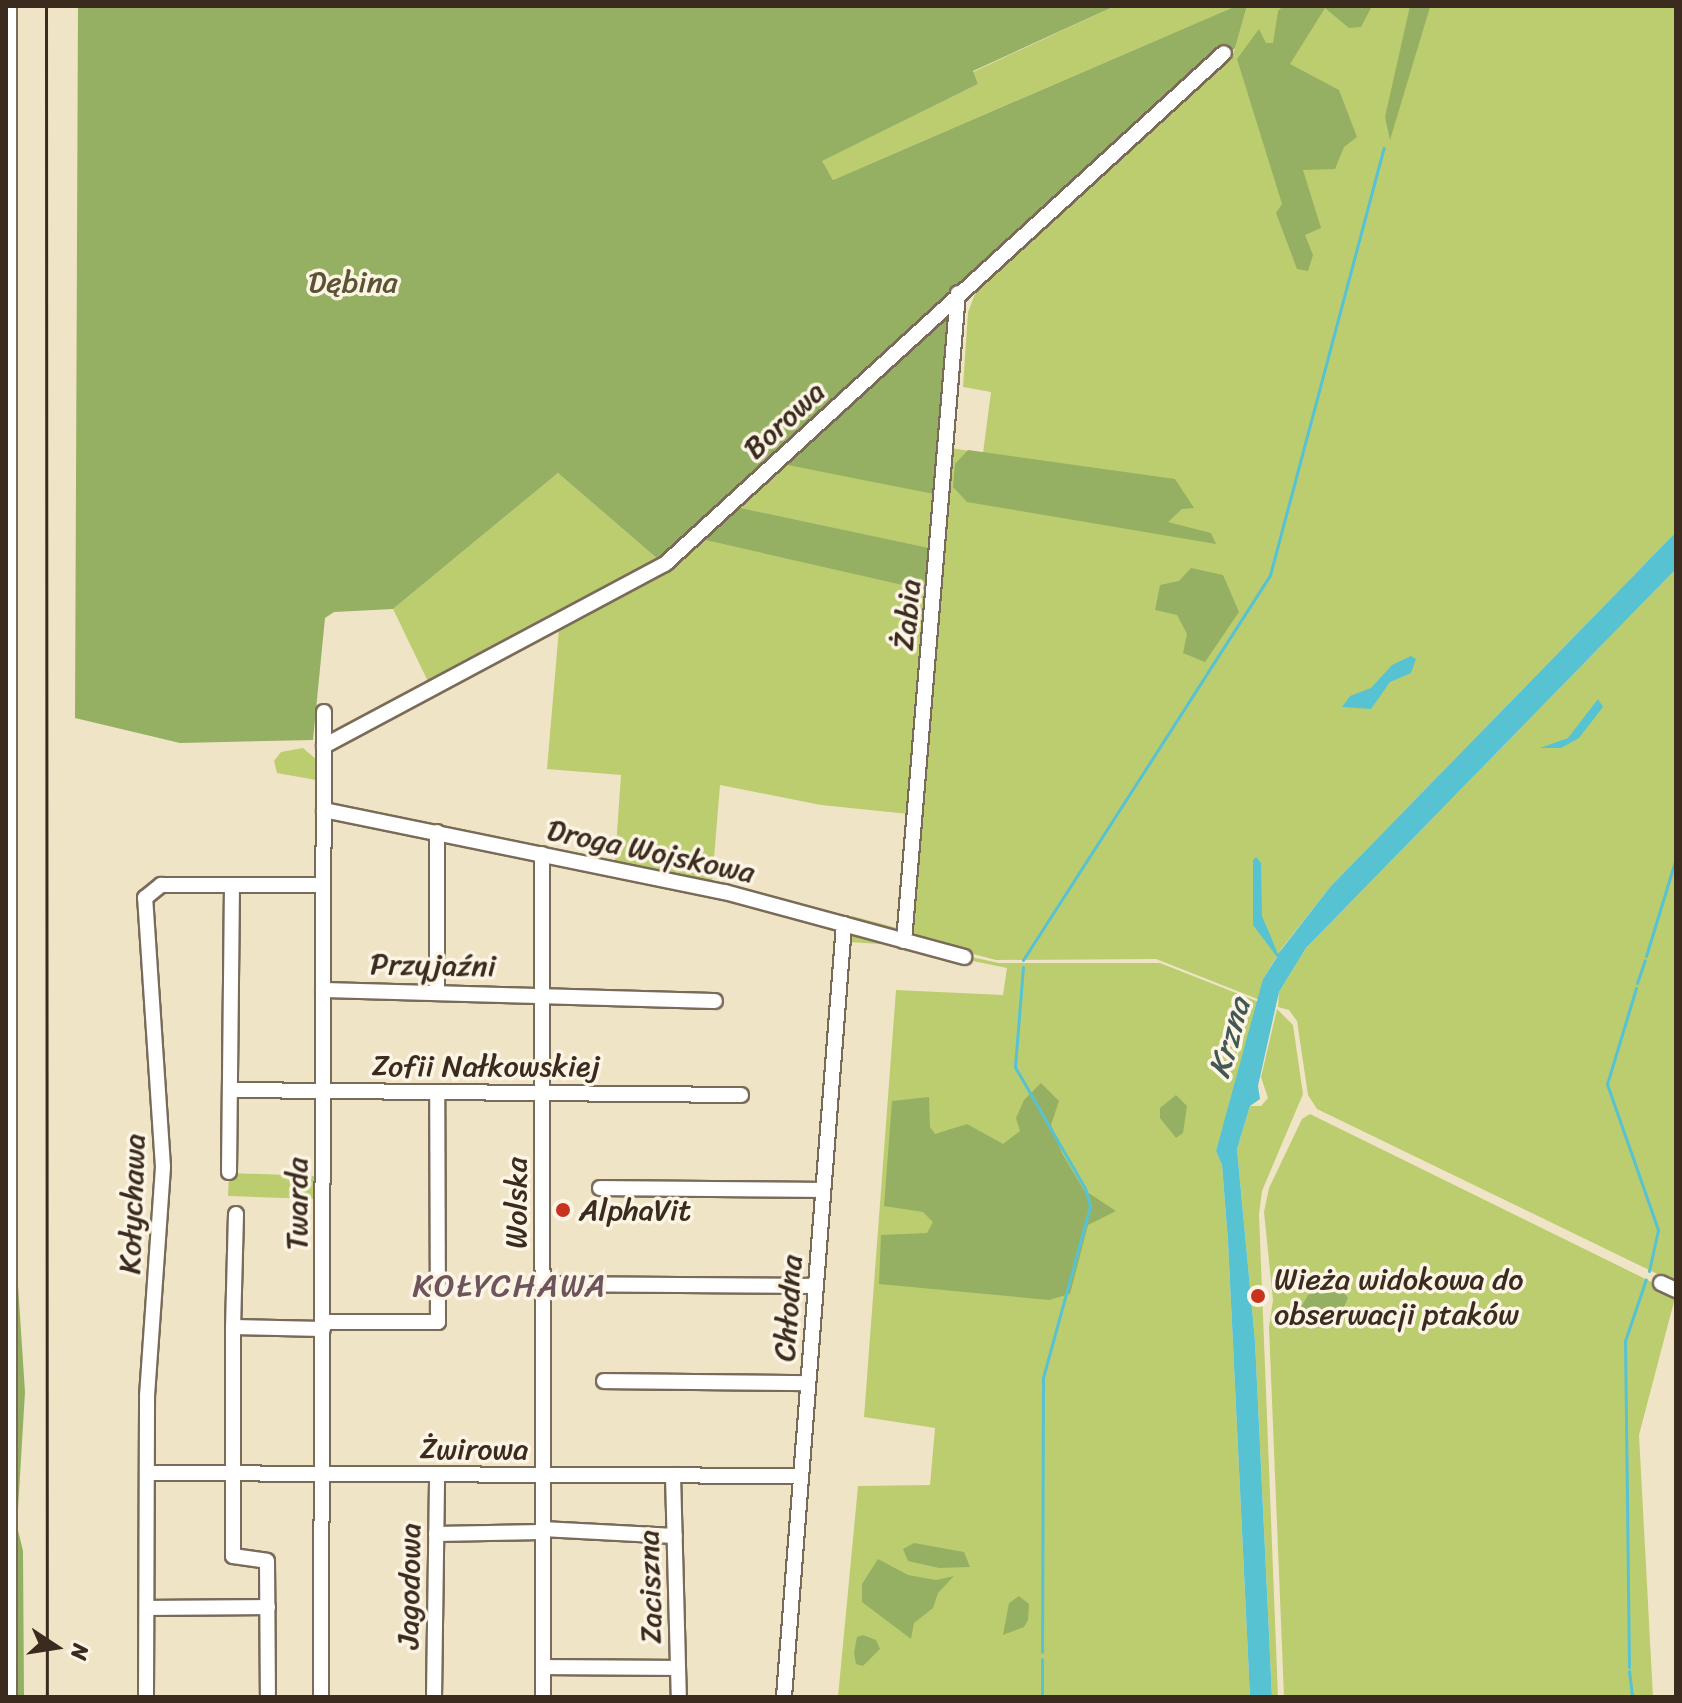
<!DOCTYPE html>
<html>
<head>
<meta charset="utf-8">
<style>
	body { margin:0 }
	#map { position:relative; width:1682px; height:1703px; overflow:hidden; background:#f0e4c6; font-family:Sriracha,sans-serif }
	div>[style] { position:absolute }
	.green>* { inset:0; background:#bccd70 }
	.forest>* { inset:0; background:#95b062 }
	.water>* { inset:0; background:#57c2d2 }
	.stream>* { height:3px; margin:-1.5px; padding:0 1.5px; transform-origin:1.5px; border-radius:1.5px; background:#57c2d2 }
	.roads { filter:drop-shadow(2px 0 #7a6b59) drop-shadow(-2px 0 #7a6b59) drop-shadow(0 2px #7a6b59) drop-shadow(0 -2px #7a6b59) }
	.minor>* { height:14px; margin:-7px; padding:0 7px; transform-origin:7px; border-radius:7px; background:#fff }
	.rail>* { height:3px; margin:-1.5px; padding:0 1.5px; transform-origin:1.5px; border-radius:1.5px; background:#3b2a1e }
	.dots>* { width:22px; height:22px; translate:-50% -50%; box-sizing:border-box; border:4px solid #fcf5e5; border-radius:50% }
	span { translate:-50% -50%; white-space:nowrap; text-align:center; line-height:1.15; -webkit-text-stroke:7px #fcf5e5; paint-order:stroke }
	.park-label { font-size:30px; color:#5b5332 }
	.street-label { font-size:30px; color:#3b2a1e }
	.poi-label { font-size:30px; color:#3b2a1e }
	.left { translate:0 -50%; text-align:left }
	.water-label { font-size:32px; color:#435854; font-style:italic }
	.neighbourhood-label { font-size:32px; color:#6e545b; letter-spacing:2px }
	.frame { position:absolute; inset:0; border:8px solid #3b2a1e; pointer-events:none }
	.north { position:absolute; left:16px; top:1607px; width:80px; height:80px; -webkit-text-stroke:6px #fcf5e5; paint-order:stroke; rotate:102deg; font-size:22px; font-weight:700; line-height:32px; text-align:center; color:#3b2a1e }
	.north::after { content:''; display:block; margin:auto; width:28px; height:36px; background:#3b2a1e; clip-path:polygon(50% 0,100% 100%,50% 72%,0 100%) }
</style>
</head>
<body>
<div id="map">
	<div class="green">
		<div style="clip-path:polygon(1115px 6px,1236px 6px,833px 180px,821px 161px,978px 84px,973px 72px)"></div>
		<div style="clip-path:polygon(1247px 6px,1676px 6px,1676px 532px,1330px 887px,1282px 948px,1263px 979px,1260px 1000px,1156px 959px,996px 960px,852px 922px,852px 916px,901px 929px,909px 814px,821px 805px,720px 785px,712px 883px,615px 861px,621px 775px,547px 769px,559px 628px,434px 694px,393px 609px,558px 473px,660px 561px,688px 536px,933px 549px,735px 507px,783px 463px,938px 495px,944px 447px,983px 453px,991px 392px,963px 387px,968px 312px,977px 289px,1233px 55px)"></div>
		<div style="clip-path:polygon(1676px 569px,1676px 1283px,1317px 1109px,1308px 1095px,1297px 1021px,1289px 1010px,1278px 1007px,1279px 992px,1306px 948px)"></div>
		<div style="clip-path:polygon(303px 748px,318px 761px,316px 780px,277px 773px,274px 761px,281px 752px)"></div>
		<div style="clip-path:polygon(851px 931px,999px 963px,1160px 963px,1259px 1002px,1216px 1151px,1222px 1165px,1228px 1241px,1250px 1697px,838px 1697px,858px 1486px,930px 1485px,935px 1428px,864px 1417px,896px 990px,1003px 995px,1007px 968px,895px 945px,849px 942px)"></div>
		<div style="clip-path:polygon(1277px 1009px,1293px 1025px,1303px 1094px,1262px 1191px,1259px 1214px,1278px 1697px,1272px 1697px,1255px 1341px,1237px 1149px,1250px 1106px,1261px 1106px,1268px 1098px,1261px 1077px)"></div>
		<div style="clip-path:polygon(1310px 1114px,1676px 1294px,1639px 1435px,1653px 1697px,1284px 1697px,1269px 1327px,1273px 1300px,1264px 1212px,1269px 1188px,1302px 1119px)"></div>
		<div style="clip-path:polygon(229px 1173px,315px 1176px,316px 1199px,228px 1196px)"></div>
	</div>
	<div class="forest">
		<div style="clip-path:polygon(78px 6px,1115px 6px,973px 71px,978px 84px,822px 161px,833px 180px,1236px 6px,1247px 6px,1235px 48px,955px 303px,938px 495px,783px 464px,736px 507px,934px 549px,929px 591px,688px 536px,660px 561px,558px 473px,393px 609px,334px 612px,325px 618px,313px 740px,180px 743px,75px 718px)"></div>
		<div style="clip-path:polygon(1283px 6px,1372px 6px,1361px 27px,1349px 28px,1325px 8px,1290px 64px,1339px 90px,1357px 137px,1344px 147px,1335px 169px,1303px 170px,1321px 228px,1305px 235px,1313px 255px,1308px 271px,1297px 269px,1276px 213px,1282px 204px,1237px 59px,1259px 29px,1266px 43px,1273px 43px,1278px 11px)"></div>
		<div style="clip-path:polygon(1410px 6px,1430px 7px,1390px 140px,1385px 117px)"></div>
		<div style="clip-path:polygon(968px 450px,1175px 479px,1194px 508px,1182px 509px,1168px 522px,1211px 533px,1216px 544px,967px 502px,953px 487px,955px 464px)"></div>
		<div style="clip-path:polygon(1191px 568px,1223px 575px,1239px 612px,1205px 662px,1183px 653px,1187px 634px,1177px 615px,1155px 610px,1160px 585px,1179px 581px)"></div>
		<div style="clip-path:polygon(1041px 1083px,1059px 1101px,1051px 1125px,1062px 1153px,1084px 1190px,1116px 1211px,1088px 1225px,1070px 1294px,1049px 1300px,879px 1284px,881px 1235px,927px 1233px,933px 1222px,923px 1212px,884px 1206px,892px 1101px,929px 1097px,930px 1127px,935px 1134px,967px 1124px,1003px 1144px,1020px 1131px,1016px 1118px,1024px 1100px)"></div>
		<div style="clip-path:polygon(1176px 1095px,1187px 1106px,1183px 1133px,1176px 1138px,1160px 1118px,1160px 1108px)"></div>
		<div style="clip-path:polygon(17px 1270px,25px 1392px,17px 1526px,23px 1551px,24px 1697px,11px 1697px,6px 1273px)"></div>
		<div style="clip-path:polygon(1335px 1280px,1348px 1298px,1341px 1313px,1333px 1320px,1309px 1322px,1301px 1307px,1308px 1295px)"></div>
		<div style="clip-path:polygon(914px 1543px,964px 1552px,970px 1567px,939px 1568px,908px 1561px,903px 1549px)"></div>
		<div style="clip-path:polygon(878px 1559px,908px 1575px,936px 1580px,954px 1576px,938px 1593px,933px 1608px,914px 1623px,911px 1639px,862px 1602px,862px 1584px)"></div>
		<div style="clip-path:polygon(1019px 1596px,1029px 1604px,1028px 1620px,1024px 1627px,1003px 1635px,1009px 1603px)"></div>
		<div style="clip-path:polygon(863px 1635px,876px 1640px,880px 1649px,863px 1666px,856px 1664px,854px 1653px,857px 1637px)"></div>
	</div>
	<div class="water">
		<div style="clip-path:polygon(1676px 532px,1676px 569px,1306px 948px,1279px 992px,1258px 1086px,1260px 1099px,1250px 1106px,1237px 1149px,1255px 1341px,1272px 1697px,1250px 1697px,1228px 1241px,1222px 1165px,1216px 1151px,1263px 979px,1277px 957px,1253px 925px,1253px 860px,1256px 857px,1261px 863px,1262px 916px,1278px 954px,1330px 887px)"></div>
		<div style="clip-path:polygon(1411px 656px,1416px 659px,1411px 673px,1390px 682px,1371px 709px,1342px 707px,1350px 696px,1371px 688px,1392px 665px)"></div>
		<div style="clip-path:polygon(1598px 699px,1603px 707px,1579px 738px,1561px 748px,1540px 748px,1568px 738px)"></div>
	</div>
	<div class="stream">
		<div style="left:1646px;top:956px;width:102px;rotate:-73deg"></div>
		<div style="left:1023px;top:960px;width:457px;rotate:-57.3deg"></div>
		<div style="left:1270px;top:575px;width:442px;rotate:-75.1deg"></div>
		<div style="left:1023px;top:967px;width:100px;rotate:94.6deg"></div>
		<div style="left:1015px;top:1067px;width:140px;rotate:60deg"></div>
		<div style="left:1085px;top:1188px;width:19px;rotate:74deg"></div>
		<div style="left:1090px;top:1206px;width:178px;rotate:105.3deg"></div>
		<div style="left:1043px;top:1378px;width:274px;rotate:90.2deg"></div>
		<div style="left:1637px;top:983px;width:24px;rotate:-71deg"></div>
		<div style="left:1636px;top:988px;width:100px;rotate:106.8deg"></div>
		<div style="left:1607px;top:1084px;width:155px;rotate:70.7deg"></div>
		<div style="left:1658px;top:1230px;width:42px;rotate:102.4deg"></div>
		<div style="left:1042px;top:1659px;width:38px;rotate:90deg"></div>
		<div style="left:1629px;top:1667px;width:326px;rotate:-90.7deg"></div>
		<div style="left:1625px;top:1341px;width:65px;rotate:-71.3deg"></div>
		<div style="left:1629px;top:1671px;width:26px;rotate:83deg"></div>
	</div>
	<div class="roads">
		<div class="minor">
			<div style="left:324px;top:746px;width:387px;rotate:-28.1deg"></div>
			<div style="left:665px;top:564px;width:757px;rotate:-42.43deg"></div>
			<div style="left:324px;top:810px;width:409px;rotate:11.6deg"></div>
			<div style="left:725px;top:892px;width:248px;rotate:15.2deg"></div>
			<div style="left:542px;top:854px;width:843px;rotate:89.93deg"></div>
			<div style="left:904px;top:941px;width:650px;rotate:-85.24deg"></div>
			<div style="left:323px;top:990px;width:392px;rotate:1.6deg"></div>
			<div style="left:437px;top:993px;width:161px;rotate:-90deg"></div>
			<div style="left:230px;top:1090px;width:511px;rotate:0.56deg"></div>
			<div style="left:229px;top:1172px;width:287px;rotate:-89.4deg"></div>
			<div style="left:600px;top:1188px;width:223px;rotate:0.5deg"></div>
			<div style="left:236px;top:1214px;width:113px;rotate:91.5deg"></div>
			<div style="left:233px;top:1327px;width:90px;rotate:1.3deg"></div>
			<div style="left:1661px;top:1283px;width:17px;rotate:25deg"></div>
			<div style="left:542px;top:1284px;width:274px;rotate:0.4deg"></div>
			<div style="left:323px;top:1322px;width:115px"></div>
			<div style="left:438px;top:1322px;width:230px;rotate:-90.2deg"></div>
			<div style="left:233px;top:1327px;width:229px;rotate:90deg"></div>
			<div style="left:233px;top:1556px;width:34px;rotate:8deg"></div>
			<div style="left:267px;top:1561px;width:136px;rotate:89.6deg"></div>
			<div style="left:604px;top:1381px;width:204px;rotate:0.6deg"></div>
			<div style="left:147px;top:1473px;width:654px;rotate:0.26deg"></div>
			<div style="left:673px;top:1475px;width:222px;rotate:88.5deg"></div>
			<div style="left:542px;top:1529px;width:133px;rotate:3deg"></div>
			<div style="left:436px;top:1534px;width:106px;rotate:-1.1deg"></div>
			<div style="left:147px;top:1608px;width:121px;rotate:-0.5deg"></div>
			<div style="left:543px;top:1667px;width:135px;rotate:0.4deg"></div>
			<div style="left:9px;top:1697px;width:1691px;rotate:-90deg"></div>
			<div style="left:146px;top:1697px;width:301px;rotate:-89.8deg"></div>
			<div style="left:147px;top:1396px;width:230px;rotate:-86deg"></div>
			<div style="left:163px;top:1167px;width:270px;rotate:-93.8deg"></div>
			<div style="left:145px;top:898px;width:21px;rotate:-39deg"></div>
			<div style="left:161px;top:885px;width:162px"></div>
			<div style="left:321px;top:1697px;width:985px;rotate:-89.83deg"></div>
			<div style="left:434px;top:1697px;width:222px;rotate:-89.2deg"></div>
			<div style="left:784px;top:1697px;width:775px;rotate:-85.56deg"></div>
		</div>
	</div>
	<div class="rail">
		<div style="left:46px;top:6px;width:1691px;rotate:89.97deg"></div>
	</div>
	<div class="dots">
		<div style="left:563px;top:1210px;background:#c8321e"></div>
		<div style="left:1258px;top:1296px;background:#c8321e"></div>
	</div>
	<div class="park-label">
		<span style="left:353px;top:282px">Dębina</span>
	</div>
	<div class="street-label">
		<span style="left:784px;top:420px;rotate:-43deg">Borowa</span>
		<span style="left:907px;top:615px;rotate:-85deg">Żabia</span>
		<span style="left:651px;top:851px;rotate:12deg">Droga Wojskowa</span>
		<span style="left:433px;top:965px;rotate:1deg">Przyjaźni</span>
		<span style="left:486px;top:1066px">Zofii Nałkowskiej</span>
		<span style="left:516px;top:1203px;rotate:-90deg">Wolska</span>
		<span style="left:132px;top:1204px;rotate:-88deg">Kołychawa</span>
		<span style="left:297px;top:1204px;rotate:-90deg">Twarda</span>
		<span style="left:788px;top:1308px;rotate:-86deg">Chłodna</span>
		<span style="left:474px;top:1449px">Żwirowa</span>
		<span style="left:409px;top:1586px;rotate:-89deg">Jagodowa</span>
		<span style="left:650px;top:1587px;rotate:-92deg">Zaciszna</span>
	</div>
	<div class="poi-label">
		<span class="left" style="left:579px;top:1210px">AlphaVit</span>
		<span class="left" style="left:1274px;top:1296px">Wieża widokowa do<br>obserwacji ptaków</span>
	</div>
	<div class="water-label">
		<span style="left:1230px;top:1038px;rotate:-74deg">Krzna</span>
	</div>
	<div class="neighbourhood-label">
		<span style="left:510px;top:1286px">KOŁYCHAWA</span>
	</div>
	<div class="frame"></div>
	<div class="north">N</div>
</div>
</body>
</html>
